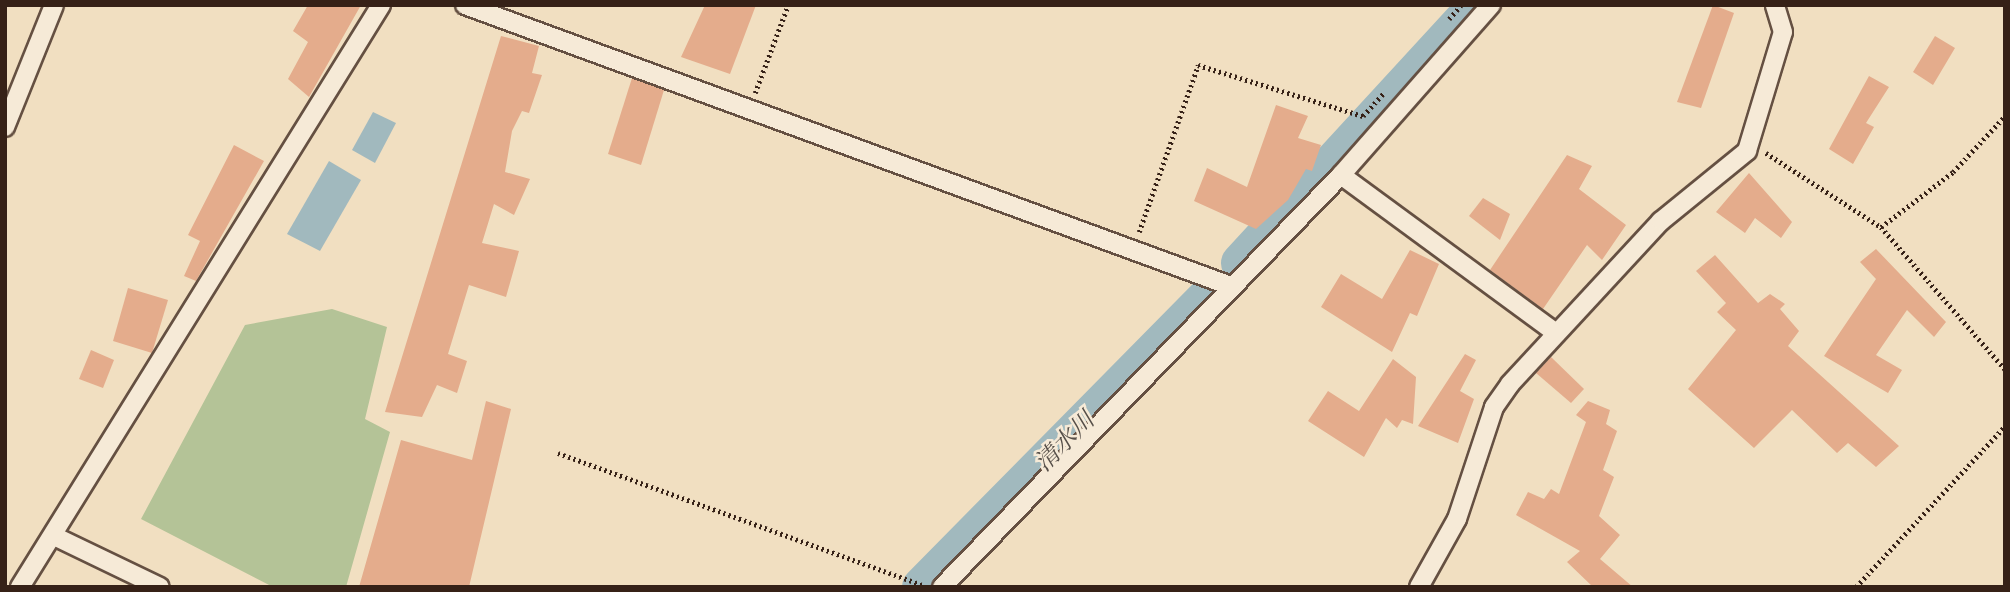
<!DOCTYPE html>
<html>
<head>
<meta charset="utf-8">
<style>
	body { margin:0 }
	#map { position:relative; width:2010px; height:592px; overflow:hidden; background:#f1dfc1; font-family:Cardo,"Noto Serif JP",serif }
	div>[style] { position:absolute }
	.green>* { inset:0; background:#b4c397 }
	.water>* { inset:0; background:#a1b9be }
	.river>* { height:40px; margin:-20px; padding:0 20px; transform-origin:20px; border-radius:20px; background:#a1b9be }
	.building>* { inset:0; background:#e4ac8c }
	.path>* { height:4.5px; margin-top:-2.25px; transform-origin:0; background:repeating-linear-gradient(90deg,#362117 0 2px,transparent 0 5.5px) }
	.roads { filter:drop-shadow(2px 0 #655042) drop-shadow(-2px 0 #655042) drop-shadow(0 2px #655042) drop-shadow(0 -2px #655042) }
	.minor>* { height:18px; margin:-9px; padding:0 9px; transform-origin:9px; border-radius:9px; background:#f6ead7 }
	span { translate:-50% -50%; white-space:nowrap; text-align:center; line-height:1.15; -webkit-text-stroke:5px #f6ead7; paint-order:stroke }
	.water-label { font-size:24px; color:#564f49; font-style:italic }
	.frame { position:absolute; inset:0; border:7px solid #362117; pointer-events:none }
</style>
</head>
<body>
<div id="map">
	<div class="green">
		<div style="clip-path:polygon(332px 309px,387px 327px,365px 419px,390px 432px,346px 587px,273px 587px,141px 519px,245px 325px)"></div>
	</div>
	<div class="water">
		<div style="clip-path:polygon(373px 112px,396px 123px,375px 163px,352px 150px)"></div>
		<div style="clip-path:polygon(329px 161px,361px 180px,320px 251px,287px 234px)"></div>
	</div>
	<div class="river">
		<div style="left:1241px;top:263px;width:350px;rotate:-47.4deg"></div>
		<div style="left:922px;top:587px;width:407px;rotate:-45.4deg"></div>
	</div>
	<div class="building">
		<div style="clip-path:polygon(308px 5px,361px 5px,309px 97px,288px 79px,308px 42px,293px 31px)"></div>
		<div style="clip-path:polygon(705px 5px,756px 5px,730px 74px,681px 57px)"></div>
		<div style="clip-path:polygon(1713px 5px,1734px 13px,1701px 108px,1677px 102px)"></div>
		<div style="clip-path:polygon(501px 36px,539px 46px,532px 73px,542px 75px,529px 113px,522px 111px,512px 131px,505px 172px,530px 179px,514px 215px,494px 204px,482px 243px,519px 251px,506px 297px,469px 285px,448px 354px,467px 361px,457px 393px,437px 385px,422px 417px,385px 412px)"></div>
		<div style="clip-path:polygon(1935px 36px,1955px 48px,1933px 85px,1913px 72px)"></div>
		<div style="clip-path:polygon(1869px 76px,1889px 87px,1866px 123px,1874px 127px,1853px 164px,1829px 149px)"></div>
		<div style="clip-path:polygon(632px 78px,664px 90px,641px 165px,608px 154px)"></div>
		<div style="clip-path:polygon(1276px 105px,1308px 116px,1298px 138px,1321px 145px,1312px 171px,1306px 169px,1288px 200px,1256px 229px,1194px 201px,1207px 168px,1247px 187px)"></div>
		<div style="clip-path:polygon(234px 145px,264px 161px,196px 281px,184px 276px,200px 241px,188px 235px)"></div>
		<div style="clip-path:polygon(1567px 155px,1592px 166px,1579px 189px,1626px 225px,1602px 260px,1587px 245px,1543px 309px,1490px 270px)"></div>
		<div style="clip-path:polygon(1749px 173px,1792px 222px,1781px 238px,1755px 218px,1745px 233px,1716px 212px)"></div>
		<div style="clip-path:polygon(1483px 198px,1510px 214px,1500px 240px,1469px 216px)"></div>
		<div style="clip-path:polygon(1876px 249px,1946px 322px,1934px 337px,1907px 310px,1876px 355px,1902px 370px,1888px 393px,1824px 356px,1876px 279px,1860px 262px)"></div>
		<div style="clip-path:polygon(1410px 250px,1439px 264px,1417px 316px,1410px 313px,1392px 352px,1321px 307px,1341px 274px,1382px 299px)"></div>
		<div style="clip-path:polygon(1715px 255px,1758px 303px,1770px 294px,1785px 304px,1780px 309px,1799px 331px,1788px 346px,1899px 446px,1876px 467px,1848px 443px,1837px 453px,1792px 410px,1754px 448px,1688px 389px,1736px 330px,1717px 312px,1726px 303px,1696px 271px)"></div>
		<div style="clip-path:polygon(128px 288px,168px 300px,152px 353px,113px 341px)"></div>
		<div style="clip-path:polygon(91px 350px,114px 360px,103px 388px,79px 379px)"></div>
		<div style="clip-path:polygon(1465px 354px,1476px 360px,1460px 391px,1474px 399px,1458px 443px,1418px 426px)"></div>
		<div style="clip-path:polygon(1551px 357px,1584px 389px,1571px 403px,1536px 373px)"></div>
		<div style="clip-path:polygon(1393px 359px,1416px 377px,1413px 424px,1402px 420px,1397px 428px,1386px 418px,1364px 457px,1308px 421px,1328px 391px,1359px 411px)"></div>
		<div style="clip-path:polygon(486px 401px,511px 409px,469px 587px,359px 587px,401px 440px,472px 460px)"></div>
		<div style="clip-path:polygon(1588px 401px,1610px 410px,1606px 424px,1617px 431px,1603px 470px,1614px 477px,1599px 516px,1620px 535px,1600px 559px,1633px 587px,1593px 587px,1567px 562px,1580px 551px,1516px 515px,1528px 492px,1544px 499px,1551px 489px,1559px 494px,1586px 422px,1576px 415px)"></div>
	</div>
	<div class="path">
		<div style="left:1449px;top:19px;width:18px;rotate:-49deg"></div>
		<div style="left:755px;top:93px;width:94px;rotate:-69.4deg"></div>
		<div style="left:1766px;top:153px;width:137px;rotate:32.8deg"></div>
		<div style="left:1881px;top:227px;width:91px;rotate:-37.4deg"></div>
		<div style="left:1953px;top:172px;width:76px;rotate:-47.1deg"></div>
		<div style="left:1881px;top:227px;width:189px;rotate:48.9deg"></div>
		<div style="left:1139px;top:232px;width:177px;rotate:-70.5deg"></div>
		<div style="left:1198px;top:65px;width:173px;rotate:17.2deg"></div>
		<div style="left:1363px;top:116px;width:30px;rotate:-48deg"></div>
		<div style="left:558px;top:453px;width:390px;rotate:19.9deg"></div>
		<div style="left:1856px;top:587px;width:219px;rotate:-47.2deg"></div>
	</div>
	<div class="roads">
		<div class="minor">
			<div style="left:465px;top:5px;width:816px;rotate:20.15deg"></div>
			<div style="left:5px;top:127px;width:131px;rotate:-68.1deg"></div>
			<div style="left:1341px;top:175px;width:265px;rotate:36.3deg"></div>
			<div style="left:56px;top:537px;width:115px;rotate:25.7deg"></div>
			<div style="left:20px;top:587px;width:685px;rotate:-58.19deg"></div>
			<div style="left:942px;top:587px;width:574px;rotate:-45.92deg"></div>
			<div style="left:1341px;top:175px;width:227px;rotate:-48.6deg"></div>
			<div style="left:1419px;top:587px;width:78px;rotate:-60.8deg"></div>
			<div style="left:1457px;top:519px;width:118px;rotate:-71.7deg"></div>
			<div style="left:1494px;top:407px;width:28px;rotate:-55deg"></div>
			<div style="left:1510px;top:384px;width:222px;rotate:-47.2deg"></div>
			<div style="left:1661px;top:221px;width:111px;rotate:-39.1deg"></div>
			<div style="left:1747px;top:151px;width:124px;rotate:-73.2deg"></div>
			<div style="left:1783px;top:32px;width:28px;rotate:-107deg"></div>
		</div>
	</div>
	<div class="water-label">
		<span style="left:1065px;top:442px;rotate:-45deg">清水川</span>
	</div>
	<div class="frame"></div>
</div>
</body>
</html>
